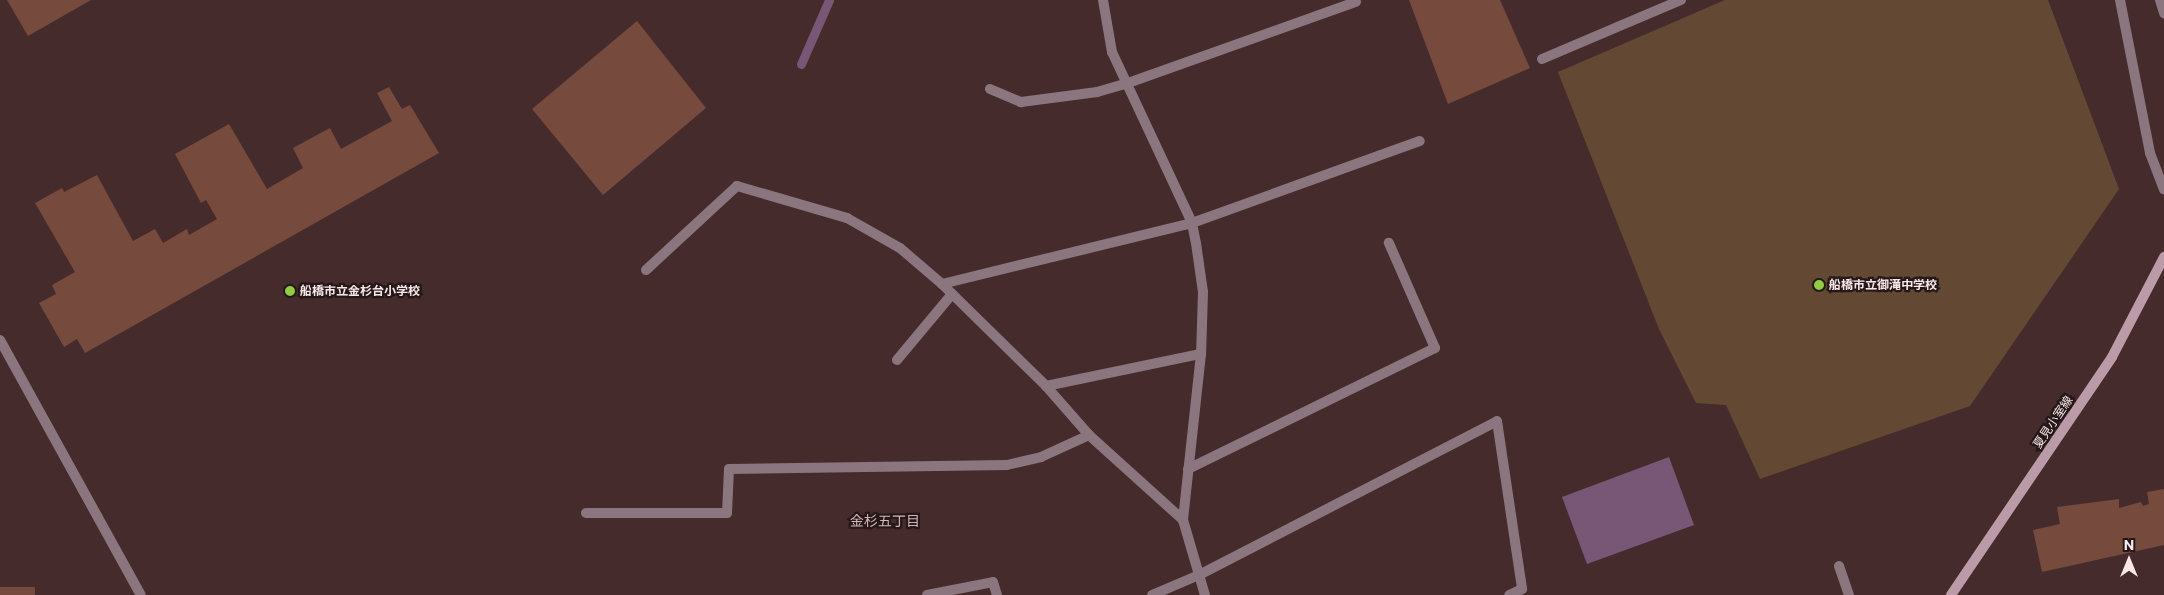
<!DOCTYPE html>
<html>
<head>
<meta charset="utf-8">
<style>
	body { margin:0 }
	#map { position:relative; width:2164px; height:595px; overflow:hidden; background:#462b2d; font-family:Commissioner,"Noto Sans JP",sans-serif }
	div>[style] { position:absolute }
	.green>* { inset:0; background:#634933 }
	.water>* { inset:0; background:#775676 }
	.stream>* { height:9px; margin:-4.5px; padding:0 4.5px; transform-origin:4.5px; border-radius:4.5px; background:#775676 }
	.building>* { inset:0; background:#764a3d }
	.service>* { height:10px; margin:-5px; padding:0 5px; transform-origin:5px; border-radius:5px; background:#8b767f }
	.minor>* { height:10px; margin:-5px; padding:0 5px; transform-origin:5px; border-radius:5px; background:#8b767f }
	.tertiary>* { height:10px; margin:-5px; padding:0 5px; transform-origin:5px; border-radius:5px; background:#8b767f }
	.secondary>* { height:10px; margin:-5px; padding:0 5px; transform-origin:5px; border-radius:5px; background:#bc9ba9 }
	.dots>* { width:14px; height:14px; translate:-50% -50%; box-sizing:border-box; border:2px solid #241818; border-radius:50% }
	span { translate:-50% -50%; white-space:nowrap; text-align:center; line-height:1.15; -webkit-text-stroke:4.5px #241818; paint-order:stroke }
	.poi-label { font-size:12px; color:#fae8e9; font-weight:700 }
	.left { translate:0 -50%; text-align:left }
	.street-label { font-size:12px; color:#fae8e9 }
	.neighbourhood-label { font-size:14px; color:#d7b5b7 }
	.north { position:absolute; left:2104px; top:535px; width:50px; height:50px; -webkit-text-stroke:4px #241818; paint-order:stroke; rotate:0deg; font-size:14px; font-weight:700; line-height:20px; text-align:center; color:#fae8e9 }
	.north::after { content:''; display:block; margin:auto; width:18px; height:22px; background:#fae8e9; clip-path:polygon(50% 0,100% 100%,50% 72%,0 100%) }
</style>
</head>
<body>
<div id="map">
	<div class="green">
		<div style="clip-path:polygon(1725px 0,2048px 0,2119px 189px,1970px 406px,1760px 479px,1726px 405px,1696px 403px,1659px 329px,1558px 72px)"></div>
	</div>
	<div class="water">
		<div style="clip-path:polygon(1669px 457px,1694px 525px,1587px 564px,1562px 497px)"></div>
	</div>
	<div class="stream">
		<div style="left:801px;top:64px;width:70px;rotate:-66.4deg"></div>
	</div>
	<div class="building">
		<div style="clip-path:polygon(7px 0,91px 0,28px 36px)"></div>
		<div style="clip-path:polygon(1409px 0,1500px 0,1530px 68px,1448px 104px)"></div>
		<div style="clip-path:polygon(637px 21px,706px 108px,603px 195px,532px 109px)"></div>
		<div style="clip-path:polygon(389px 87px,402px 109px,410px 105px,439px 153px,85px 353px,77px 339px,64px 347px,39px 303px,56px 294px,52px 285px,75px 272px,35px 203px,62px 188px,64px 192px,97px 175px,133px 241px,155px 229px,163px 243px,187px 229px,189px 235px,217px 219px,206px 200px,201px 203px,175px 154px,229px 124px,267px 189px,303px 168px,293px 148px,330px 128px,341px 149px,392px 121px,377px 93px)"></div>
		<div style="clip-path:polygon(2164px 489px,2164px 545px,2042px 572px,2033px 530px,2060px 524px,2057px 507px,2119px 499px,2119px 508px,2141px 502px,2143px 506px,2149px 504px,2147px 492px)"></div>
		<div style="clip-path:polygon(0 587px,35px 587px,35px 595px,0 595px)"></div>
	</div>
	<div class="service">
		<div style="left:2120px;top:0;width:156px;rotate:78.9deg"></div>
		<div style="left:2150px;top:153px;width:39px;rotate:69deg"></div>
		<div style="left:1542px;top:59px;width:151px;rotate:-23deg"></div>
		<div style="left:1128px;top:83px;width:242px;rotate:-19.6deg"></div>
		<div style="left:897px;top:360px;width:86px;rotate:-50.2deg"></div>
		<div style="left:1046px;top:386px;width:158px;rotate:-11.7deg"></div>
		<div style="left:1188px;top:469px;width:275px;rotate:-26.1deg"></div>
		<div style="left:1435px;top:348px;width:115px;rotate:-113.7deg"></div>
	</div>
	<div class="minor">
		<div style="left:1103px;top:0;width:53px;rotate:80.2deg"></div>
		<div style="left:1112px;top:52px;width:189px;rotate:64.9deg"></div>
		<div style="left:1192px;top:223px;width:20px;rotate:79deg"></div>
		<div style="left:1196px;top:243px;width:49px;rotate:81.9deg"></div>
		<div style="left:1203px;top:292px;width:62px;rotate:91.8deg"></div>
		<div style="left:1201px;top:354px;width:167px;rotate:96.2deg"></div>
		<div style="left:1183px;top:520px;width:78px;rotate:73.7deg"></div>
		<div style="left:2160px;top:0;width:14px;rotate:73deg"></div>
		<div style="left:990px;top:89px;width:34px;rotate:23deg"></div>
		<div style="left:1021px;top:102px;width:77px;rotate:-7.5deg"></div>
		<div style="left:1097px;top:92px;width:32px;rotate:-16deg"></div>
		<div style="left:646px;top:270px;width:124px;rotate:-42.7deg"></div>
		<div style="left:737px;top:186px;width:115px;rotate:16.2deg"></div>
		<div style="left:847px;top:218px;width:61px;rotate:29.5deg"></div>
		<div style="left:900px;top:248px;width:55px;rotate:40.6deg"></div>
		<div style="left:942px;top:284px;width:146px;rotate:44.4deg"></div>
		<div style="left:1046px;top:386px;width:65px;rotate:48.7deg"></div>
		<div style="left:1089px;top:435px;width:127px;rotate:42.1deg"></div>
		<div style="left:942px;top:284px;width:257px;rotate:-13.7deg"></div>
		<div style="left:1192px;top:223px;width:242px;rotate:-19.8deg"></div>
		<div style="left:586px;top:513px;width:141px"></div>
		<div style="left:727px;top:513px;width:44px;rotate:-87.4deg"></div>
		<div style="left:729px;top:469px;width:278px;rotate:-0.8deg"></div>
		<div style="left:1007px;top:465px;width:35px;rotate:-13deg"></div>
		<div style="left:1041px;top:457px;width:53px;rotate:-24.6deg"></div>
		<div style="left:1839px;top:566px;width:31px;rotate:71deg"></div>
		<div style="left:927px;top:595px;width:67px;rotate:-11.1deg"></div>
		<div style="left:993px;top:582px;width:14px;rotate:73deg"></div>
		<div style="left:1152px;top:595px;width:51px;rotate:-23.1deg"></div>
		<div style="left:1199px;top:575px;width:335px;rotate:-27.3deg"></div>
		<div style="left:1497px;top:421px;width:170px;rotate:81.5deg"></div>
		<div style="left:1522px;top:589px;width:14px;rotate:155deg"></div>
	</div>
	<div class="tertiary">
		<div style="left:0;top:340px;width:291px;rotate:61.1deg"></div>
	</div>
	<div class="secondary">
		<div style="left:1951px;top:595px;width:287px;rotate:-55.9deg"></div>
		<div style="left:2112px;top:357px;width:113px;rotate:-62.5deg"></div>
	</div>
	<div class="dots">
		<div style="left:1819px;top:285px;background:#90cd41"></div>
		<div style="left:290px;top:291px;background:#90cd41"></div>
	</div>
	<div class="poi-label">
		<span class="left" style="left:1829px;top:285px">船橋市立御滝中学校</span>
		<span class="left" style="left:300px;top:291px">船橋市立金杉台小学校</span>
	</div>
	<div class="street-label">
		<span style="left:2053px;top:422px;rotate:-56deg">夏見小室線</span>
	</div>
	<div class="neighbourhood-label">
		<span style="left:885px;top:521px">金杉五丁目</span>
	</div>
	<div class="north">N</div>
</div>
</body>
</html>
